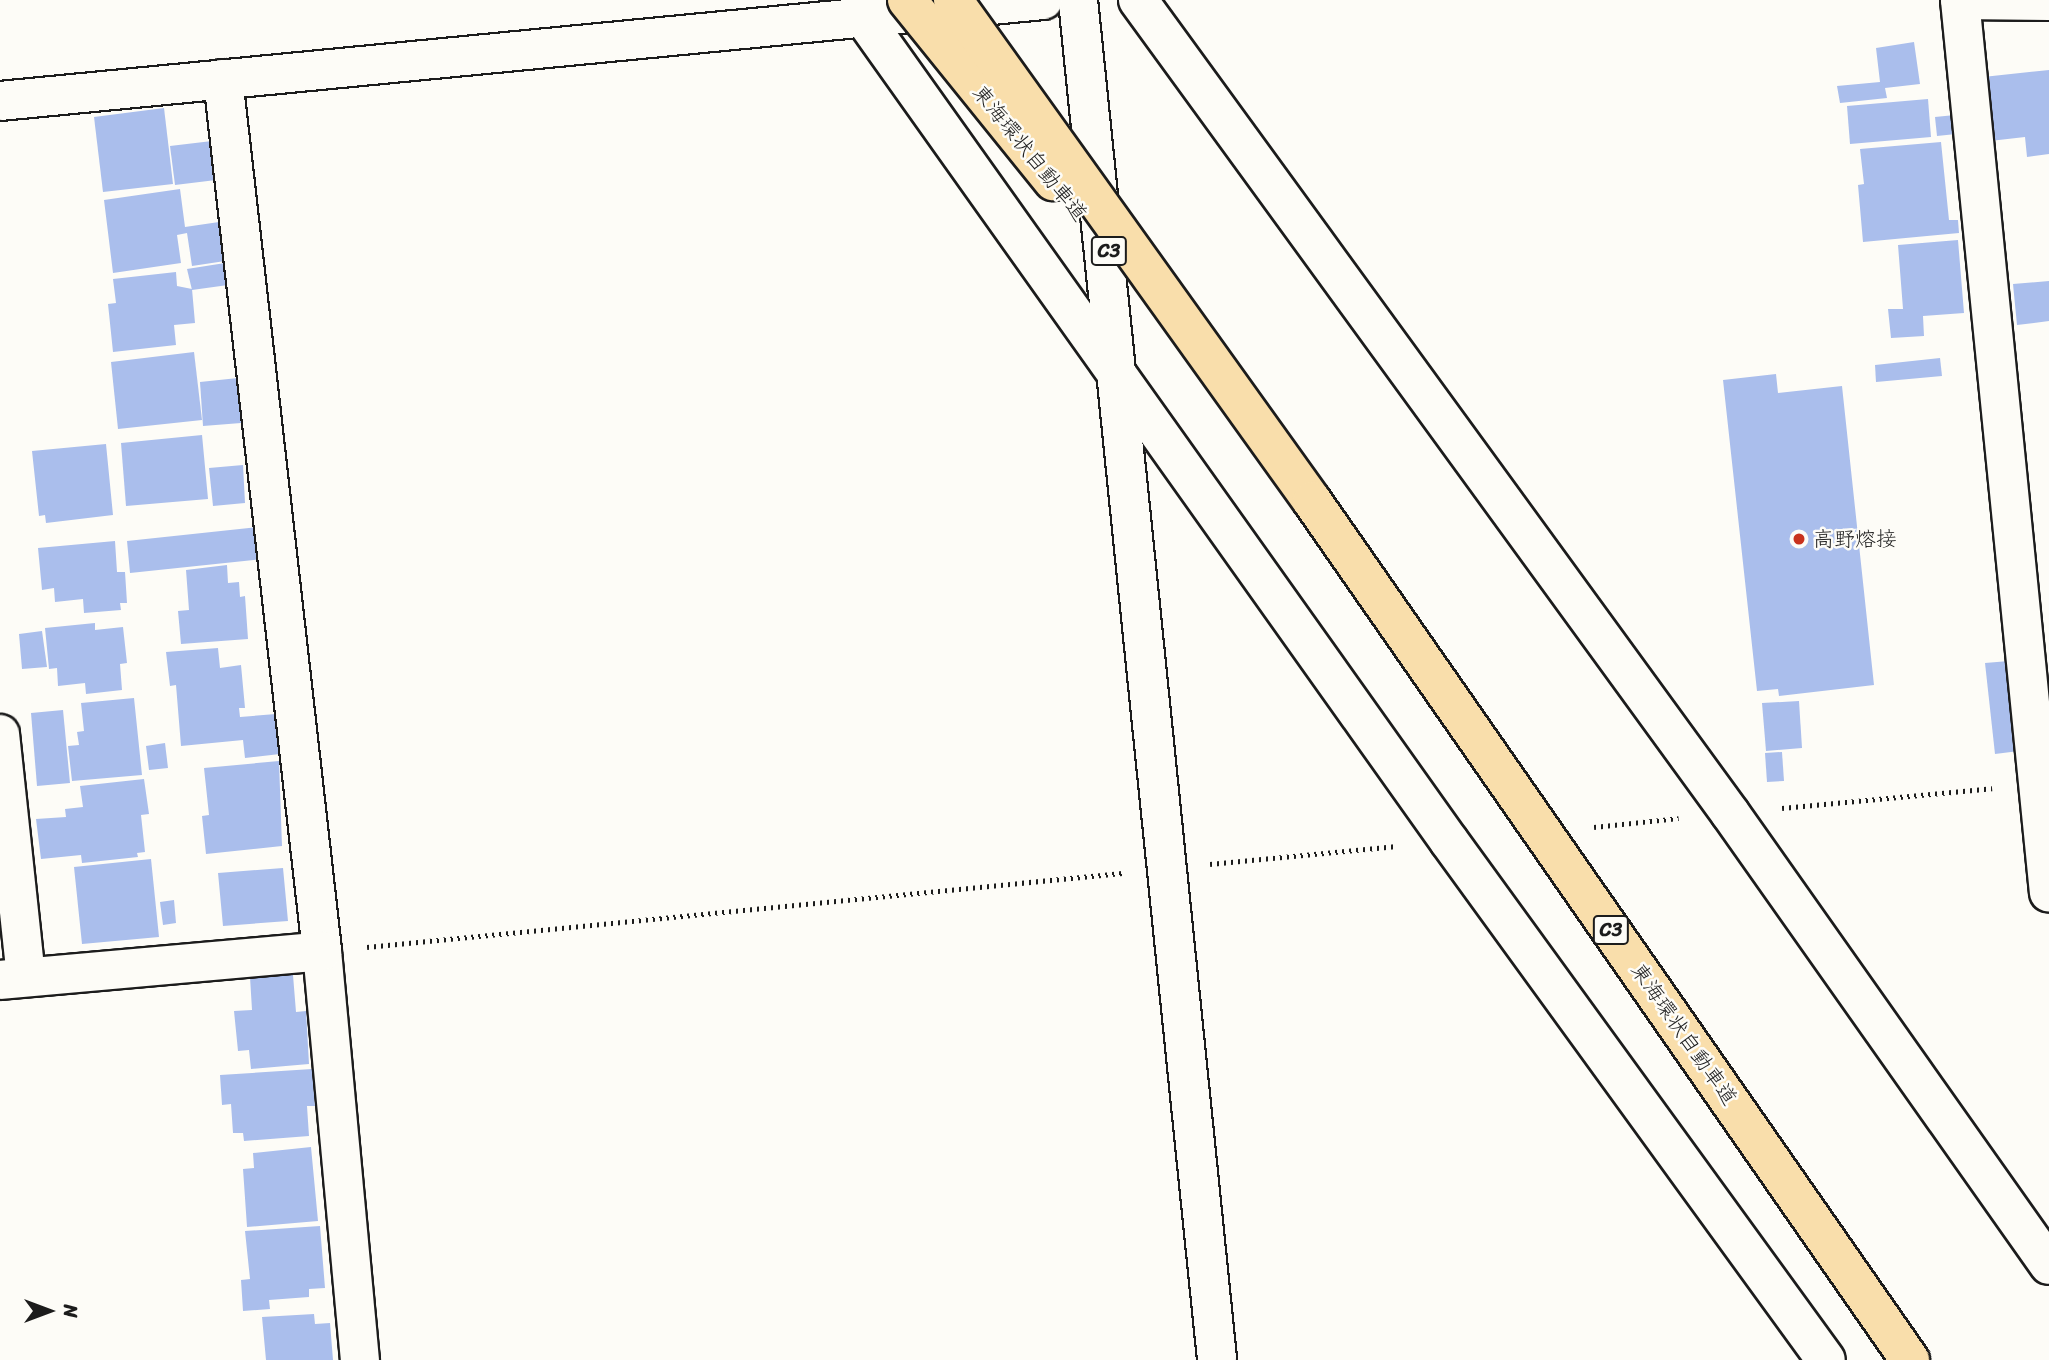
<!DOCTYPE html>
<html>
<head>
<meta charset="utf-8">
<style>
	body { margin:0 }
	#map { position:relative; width:2049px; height:1360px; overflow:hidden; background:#fdfcf7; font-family:Sriracha,"Klee One",sans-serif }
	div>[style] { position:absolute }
	.building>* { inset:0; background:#aabeec }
	.path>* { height:4.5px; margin-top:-2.25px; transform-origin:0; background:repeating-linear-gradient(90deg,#1c1c1c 0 2px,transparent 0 7px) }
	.roads { filter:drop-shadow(2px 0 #1c1c1c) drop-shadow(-2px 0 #1c1c1c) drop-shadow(0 2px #1c1c1c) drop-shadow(0 -2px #1c1c1c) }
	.minor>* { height:38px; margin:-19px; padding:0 19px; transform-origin:19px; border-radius:19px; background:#fdfcf7 }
	.bridges { filter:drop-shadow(2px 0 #1c1c1c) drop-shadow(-2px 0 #1c1c1c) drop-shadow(0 2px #1c1c1c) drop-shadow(0 -2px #1c1c1c) }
	.motorway-bridge>* { height:38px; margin:-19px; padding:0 19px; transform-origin:19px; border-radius:19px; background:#f9deab }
	.dots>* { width:19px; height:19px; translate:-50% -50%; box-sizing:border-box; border:4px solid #fdfcf7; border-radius:50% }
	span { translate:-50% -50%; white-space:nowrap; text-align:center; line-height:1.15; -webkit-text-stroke:5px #fdfcf7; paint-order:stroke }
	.shield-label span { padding:2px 5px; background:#fdfcf7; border:2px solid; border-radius:5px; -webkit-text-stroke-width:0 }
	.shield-label { font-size:19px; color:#1c1c1c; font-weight:700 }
	.street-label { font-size:21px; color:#1c1c1c }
	.poi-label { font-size:21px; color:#1c1c1c }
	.left { translate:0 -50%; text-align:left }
	.north { position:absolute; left:14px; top:1276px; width:70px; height:70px; -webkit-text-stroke:5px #fdfcf7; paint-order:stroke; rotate:90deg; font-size:19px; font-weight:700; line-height:28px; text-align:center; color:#1c1c1c }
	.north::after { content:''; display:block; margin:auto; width:24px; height:32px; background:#1c1c1c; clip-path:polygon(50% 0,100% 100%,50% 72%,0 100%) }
</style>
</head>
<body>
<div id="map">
	<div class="building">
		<div style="clip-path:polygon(1914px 42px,1920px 84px,1885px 88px,1887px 98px,1840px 103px,1837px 86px,1880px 82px,1876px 48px)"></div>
		<div style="clip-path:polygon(2049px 70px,2049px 154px,2027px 157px,2025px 137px,1990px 141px,1983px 77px)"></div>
		<div style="clip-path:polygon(1928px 99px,1931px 137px,1850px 144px,1847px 106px)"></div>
		<div style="clip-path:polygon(164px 108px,173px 184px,103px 192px,94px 117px)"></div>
		<div style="clip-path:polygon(1955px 115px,1956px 134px,1937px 136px,1935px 117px)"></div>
		<div style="clip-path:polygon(212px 141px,216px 180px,175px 185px,170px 146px)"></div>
		<div style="clip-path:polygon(1941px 142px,1949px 220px,1958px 220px,1959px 233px,1863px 242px,1858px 185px,1864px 184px,1860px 149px)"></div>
		<div style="clip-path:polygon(180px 189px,185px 227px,219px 222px,225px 261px,192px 266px,187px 233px,177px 235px,181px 263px,113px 273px,104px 200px)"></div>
		<div style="clip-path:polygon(1958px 240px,1964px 313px,1923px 316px,1924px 336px,1891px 338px,1888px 309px,1903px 309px,1898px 245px)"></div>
		<div style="clip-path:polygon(225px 263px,228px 285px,192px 290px,187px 269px)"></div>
		<div style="clip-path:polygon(176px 272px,177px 286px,192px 289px,195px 323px,174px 325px,176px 345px,113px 352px,108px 304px,116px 303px,113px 279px)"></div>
		<div style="clip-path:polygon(2049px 281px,2049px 321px,2017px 325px,2013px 284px)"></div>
		<div style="clip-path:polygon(194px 352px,202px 420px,118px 429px,111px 362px)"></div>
		<div style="clip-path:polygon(1940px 358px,1942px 376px,1876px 382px,1875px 365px)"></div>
		<div style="clip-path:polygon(1776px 374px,1778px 393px,1842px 386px,1874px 685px,1779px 696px,1778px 689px,1757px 691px,1723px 380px)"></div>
		<div style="clip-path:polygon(238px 378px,241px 423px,203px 426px,200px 382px)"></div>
		<div style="clip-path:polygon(202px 435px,208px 499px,126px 506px,121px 443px)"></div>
		<div style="clip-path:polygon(106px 444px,113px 515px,46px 523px,45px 515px,39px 516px,32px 451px)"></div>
		<div style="clip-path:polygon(243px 465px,245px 503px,213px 506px,209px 468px)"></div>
		<div style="clip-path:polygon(259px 527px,262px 559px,130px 573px,127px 541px)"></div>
		<div style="clip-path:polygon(115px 541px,117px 572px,125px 572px,127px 603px,120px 603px,121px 610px,84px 613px,83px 599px,55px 602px,54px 588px,42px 590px,38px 548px)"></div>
		<div style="clip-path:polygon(227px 565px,228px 583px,239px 582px,240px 597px,245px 596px,248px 639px,181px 644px,178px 611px,189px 610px,186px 570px)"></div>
		<div style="clip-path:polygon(95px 623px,95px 630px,123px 627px,127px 663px,120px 664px,122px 690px,86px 694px,85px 683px,58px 686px,57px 668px,49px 669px,45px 628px)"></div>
		<div style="clip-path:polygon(42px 631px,47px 667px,22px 669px,19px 634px)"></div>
		<div style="clip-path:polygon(218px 648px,220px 668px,241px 665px,245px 708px,239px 708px,240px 717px,276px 714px,280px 754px,245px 758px,243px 740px,181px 746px,176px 685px,170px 686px,166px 652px)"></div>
		<div style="clip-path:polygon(2009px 661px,2019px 751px,1995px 754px,1985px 663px)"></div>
		<div style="clip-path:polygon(134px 698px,142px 775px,72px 781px,68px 746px,79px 745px,77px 732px,84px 731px,81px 703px)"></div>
		<div style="clip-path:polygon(1799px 701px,1802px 748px,1766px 751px,1762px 703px)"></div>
		<div style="clip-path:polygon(63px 710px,70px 783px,37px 786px,31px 713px)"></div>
		<div style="clip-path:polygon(165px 743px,168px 768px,149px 770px,146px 746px)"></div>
		<div style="clip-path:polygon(1782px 752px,1784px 781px,1767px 782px,1765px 753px)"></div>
		<div style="clip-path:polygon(279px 761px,282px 846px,206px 854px,202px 816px,209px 815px,204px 768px)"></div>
		<div style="clip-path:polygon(144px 779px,149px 814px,141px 815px,145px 852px,137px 853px,138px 857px,82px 863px,81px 855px,41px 859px,36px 819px,66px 817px,65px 809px,83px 807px,80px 786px)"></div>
		<div style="clip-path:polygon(151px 859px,159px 937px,82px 944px,74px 867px)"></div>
		<div style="clip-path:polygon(283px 868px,288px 921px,223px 926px,218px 873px)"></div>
		<div style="clip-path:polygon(174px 900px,176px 923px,163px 925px,160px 902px)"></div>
		<div style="clip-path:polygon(293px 975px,296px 1012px,306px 1011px,309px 1064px,251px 1069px,249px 1050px,238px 1051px,234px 1011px,252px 1010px,250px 977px)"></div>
		<div style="clip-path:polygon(312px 1069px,315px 1106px,307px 1106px,309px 1136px,244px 1141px,243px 1133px,233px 1133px,231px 1104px,222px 1105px,220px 1075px)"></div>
		<div style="clip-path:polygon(311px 1147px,318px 1221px,247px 1227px,243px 1169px,254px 1168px,253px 1153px)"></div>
		<div style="clip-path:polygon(320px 1226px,325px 1288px,309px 1289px,309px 1297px,269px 1300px,270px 1309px,243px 1311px,241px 1280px,250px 1279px,245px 1231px)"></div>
		<div style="clip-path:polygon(314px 1314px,315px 1324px,330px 1323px,333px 1360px,266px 1360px,262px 1317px)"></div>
	</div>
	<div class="path">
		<div style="left:1782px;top:808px;width:211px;rotate:-5.4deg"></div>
		<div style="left:1594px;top:827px;width:85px;rotate:-6deg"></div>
		<div style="left:1210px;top:864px;width:188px;rotate:-5.5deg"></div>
		<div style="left:367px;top:947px;width:759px;rotate:-5.6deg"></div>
	</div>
	<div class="roads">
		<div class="minor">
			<div style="left:1078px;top:0;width:1367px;rotate:84.16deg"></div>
			<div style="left:1138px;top:0;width:1006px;rotate:53.94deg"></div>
			<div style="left:1730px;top:813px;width:553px;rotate:54.79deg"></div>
			<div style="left:1960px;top:0;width:897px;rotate:84.31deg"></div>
			<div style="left:1960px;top:0;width:89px;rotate:0.6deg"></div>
			<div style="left:863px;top:17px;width:1011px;rotate:54.58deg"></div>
			<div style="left:1449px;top:841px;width:641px;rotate:54.01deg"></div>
			<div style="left:223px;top:79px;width:878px;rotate:83.52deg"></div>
			<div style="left:322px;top:951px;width:411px;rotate:84.7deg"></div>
			<div style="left:0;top:101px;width:1048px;rotate:-5.53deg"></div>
			<div style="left:0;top:734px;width:244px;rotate:83.9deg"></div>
			<div style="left:0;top:980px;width:323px;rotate:-5.1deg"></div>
		</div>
	</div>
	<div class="bridges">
		<div class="motorway-bridge">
			<div style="left:907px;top:0;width:233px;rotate:51.1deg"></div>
			<div style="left:953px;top:0;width:616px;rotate:54.38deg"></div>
			<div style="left:1312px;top:501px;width:1047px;rotate:55.16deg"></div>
		</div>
	</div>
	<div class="dots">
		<div style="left:1799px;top:539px;background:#c8321e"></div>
	</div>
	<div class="shield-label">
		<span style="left:1109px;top:251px">C3</span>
		<span style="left:1611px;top:930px">C3</span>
	</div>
	<div class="street-label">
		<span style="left:1030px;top:153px;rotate:51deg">東海環状自動車道</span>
		<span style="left:1684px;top:1034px;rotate:55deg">東海環状自動車道</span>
	</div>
	<div class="poi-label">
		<span class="left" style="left:1813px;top:539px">高野熔接</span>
	</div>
	<div class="north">N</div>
</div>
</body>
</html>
